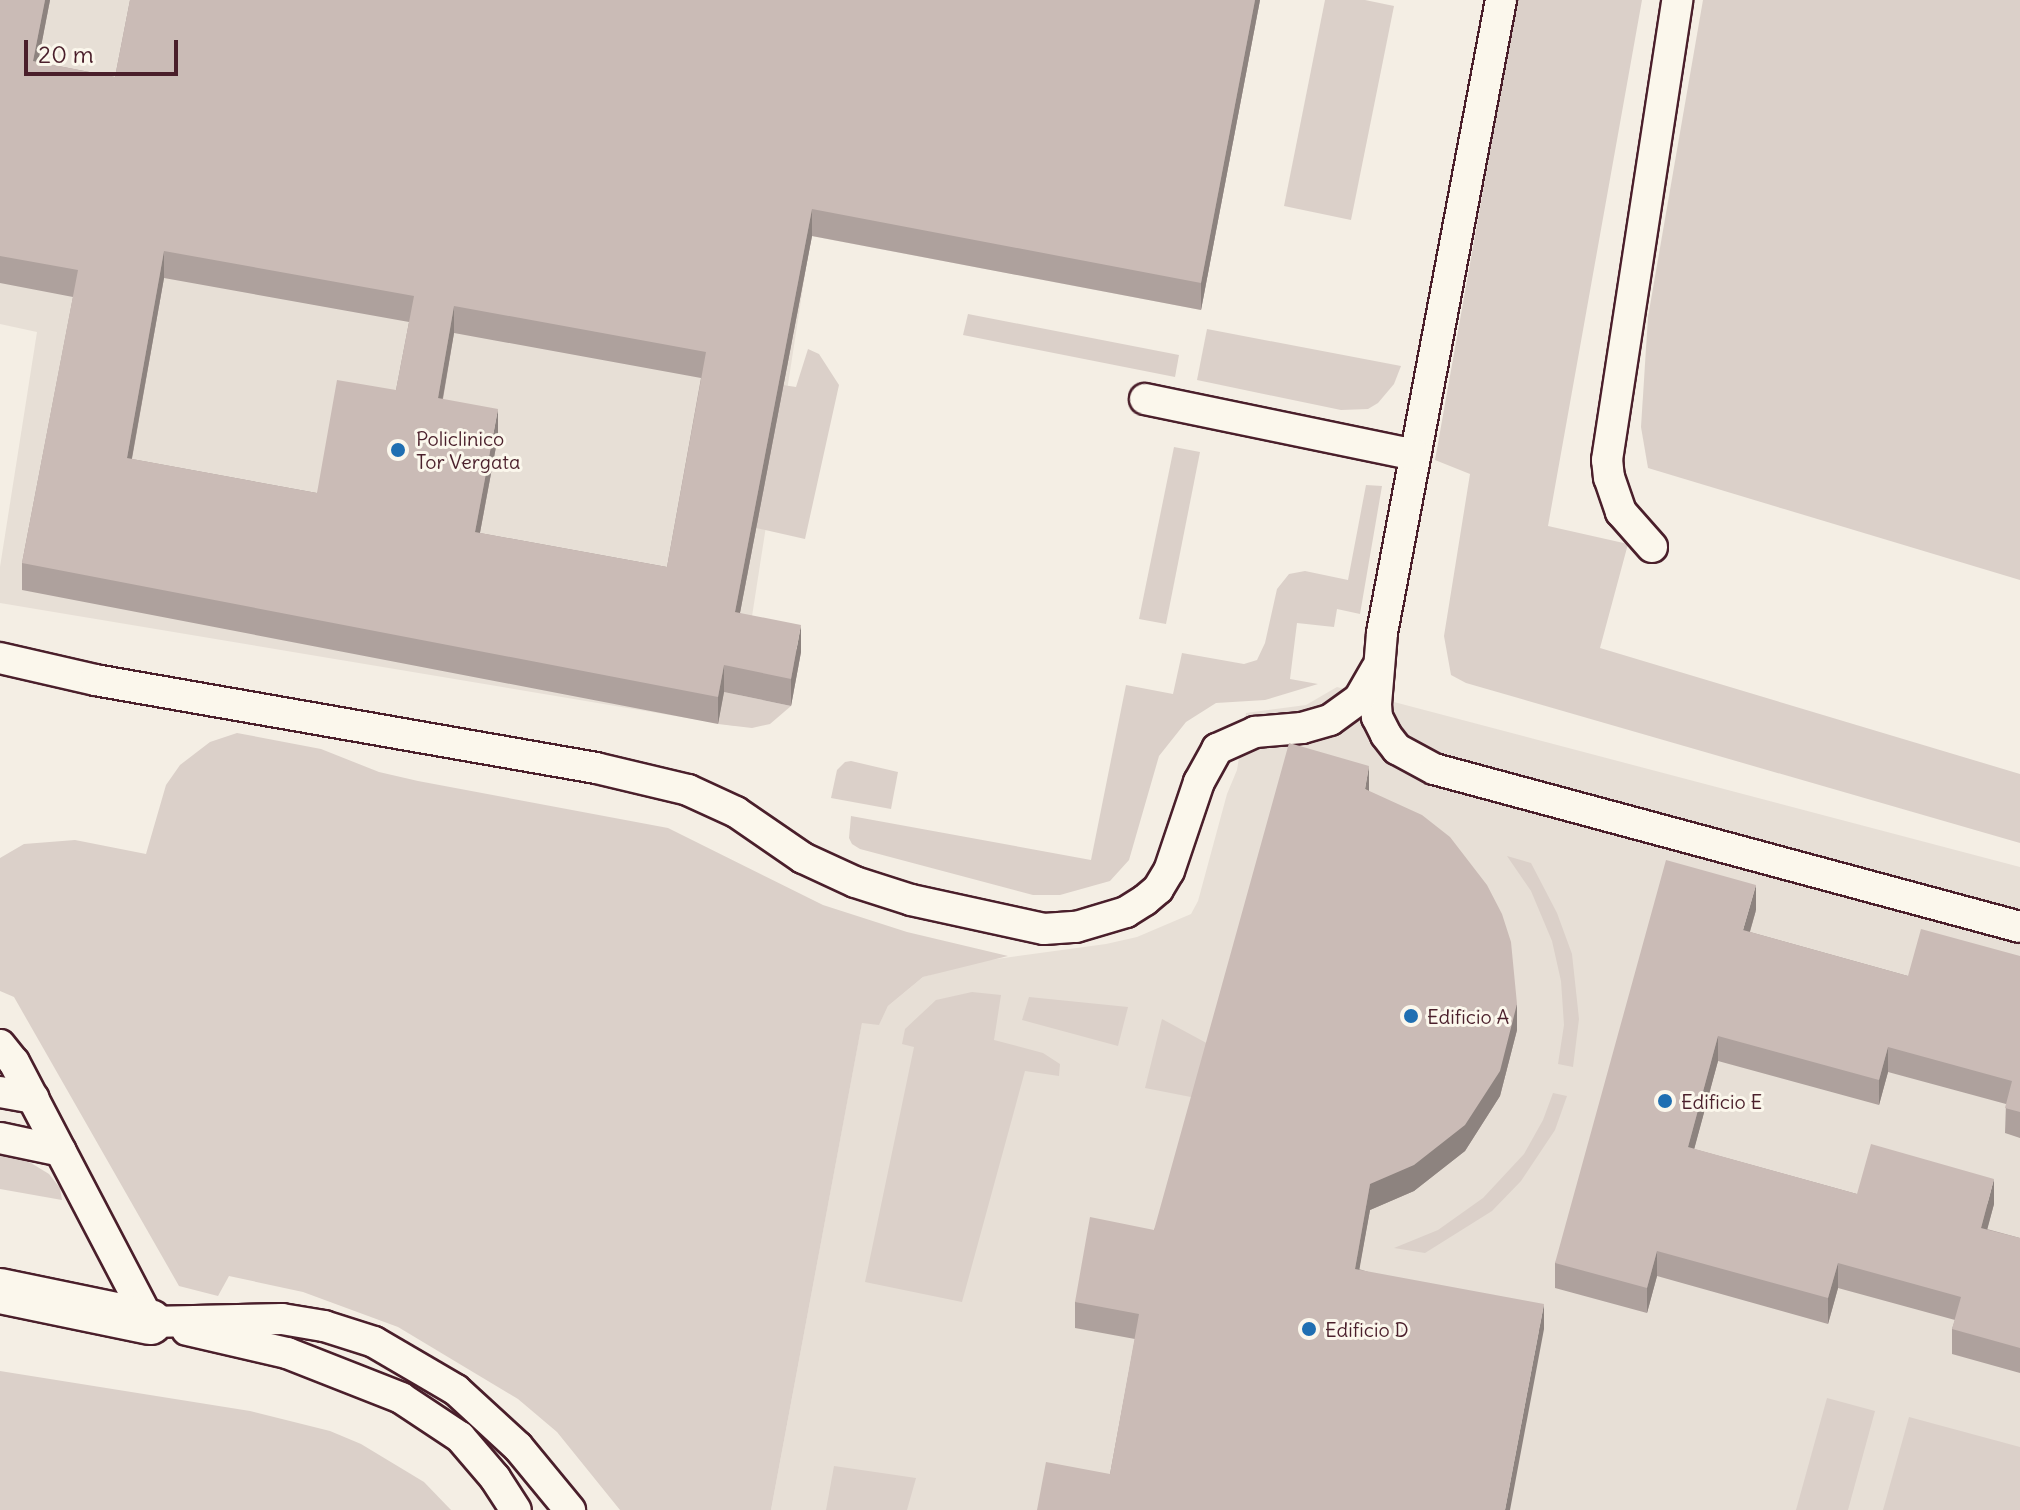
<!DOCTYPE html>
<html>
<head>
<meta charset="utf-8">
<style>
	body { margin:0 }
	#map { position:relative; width:2020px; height:1510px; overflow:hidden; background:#f4eee4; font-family:Delius,sans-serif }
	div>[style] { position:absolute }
	.built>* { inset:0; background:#e7dfd6 }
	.green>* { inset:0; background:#dbd0c9 }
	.roads { filter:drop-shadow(2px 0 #4a1f2b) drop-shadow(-2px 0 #4a1f2b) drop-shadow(0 2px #4a1f2b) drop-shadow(0 -2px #4a1f2b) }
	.lane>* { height:30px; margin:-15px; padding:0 15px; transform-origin:15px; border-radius:15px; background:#fbf7ec }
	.street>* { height:44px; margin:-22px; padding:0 22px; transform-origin:22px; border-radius:22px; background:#fbf7ec }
	.wall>* { inset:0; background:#aea19d }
	.shaded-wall>* { inset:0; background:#8d837f }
	.building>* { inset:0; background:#cabbb6 }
	.dots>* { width:22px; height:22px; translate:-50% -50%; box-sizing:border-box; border:4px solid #fbf7ec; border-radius:50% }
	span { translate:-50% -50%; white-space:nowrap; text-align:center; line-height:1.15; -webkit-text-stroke:6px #fbf7ec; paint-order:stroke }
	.poi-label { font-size:20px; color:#4a1f2b }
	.left { translate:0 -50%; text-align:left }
	.scale { position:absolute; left:24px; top:40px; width:154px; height:36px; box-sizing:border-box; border:4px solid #4a1f2b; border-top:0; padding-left:10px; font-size:24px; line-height:28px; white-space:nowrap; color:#4a1f2b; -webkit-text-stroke:6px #fbf7ec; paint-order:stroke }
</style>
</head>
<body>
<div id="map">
	<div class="built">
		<div style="clip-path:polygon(0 0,1260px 0,1201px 310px,811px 236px,735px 726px,0 603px,0 567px,37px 332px,0 324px)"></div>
		<div style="clip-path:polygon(1337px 687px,2020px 867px,2020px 1510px,771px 1510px,862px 1022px,879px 1024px,888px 1006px,923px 977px,975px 962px,1106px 944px,1137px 937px,1191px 914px,1198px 901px,1227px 794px,1237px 770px,1246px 713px,1306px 705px)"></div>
	</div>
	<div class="green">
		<div style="clip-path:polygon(1325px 0,1365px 0,1394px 6px,1351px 220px,1284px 206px)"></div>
		<div style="clip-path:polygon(1517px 0,1642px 0,1548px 526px,1628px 544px,1600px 648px,2020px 774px,2020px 843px,1466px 683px,1451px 675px,1444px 636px,1470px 474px,1435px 460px)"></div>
		<div style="clip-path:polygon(1703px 0,2020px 0,2020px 580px,1648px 468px,1641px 427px,1648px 317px)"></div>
		<div style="clip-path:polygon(968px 314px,1179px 355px,1175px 377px,963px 335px)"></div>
		<div style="clip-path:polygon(1207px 329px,1401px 366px,1394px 384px,1378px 403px,1368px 409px,1341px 410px,1197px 380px)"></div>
		<div style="clip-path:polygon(808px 349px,819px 354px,839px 385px,805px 539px,756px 528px,783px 385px,796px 387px)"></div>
		<div style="clip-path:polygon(1174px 447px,1200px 452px,1166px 624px,1139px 619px)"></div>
		<div style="clip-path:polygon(1366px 485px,1382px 486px,1360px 614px,1337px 609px,1334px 627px,1297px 623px,1290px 679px,1318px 684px,1265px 700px,1216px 703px,1186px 722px,1159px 756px,1129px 860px,1110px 881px,1060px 895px,1033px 895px,860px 849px,852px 844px,849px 838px,851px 816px,1091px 860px,1126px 685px,1173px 694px,1182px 653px,1244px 664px,1257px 660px,1265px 643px,1277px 589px,1289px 574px,1305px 571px,1348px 580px)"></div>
		<div style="clip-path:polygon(724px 692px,791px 706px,770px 724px,752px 728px,718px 724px)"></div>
		<div style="clip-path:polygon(237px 733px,321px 749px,379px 772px,418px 781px,668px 828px,823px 905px,907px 932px,1008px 956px,923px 977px,888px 1006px,879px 1025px,862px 1023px,771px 1510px,620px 1510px,557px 1432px,518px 1399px,398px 1327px,303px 1292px,229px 1276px,218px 1296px,179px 1286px,14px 997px,0 991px,0 858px,24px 844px,75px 840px,146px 854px,166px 785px,180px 765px,210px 742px)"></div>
		<div style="clip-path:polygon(851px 761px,898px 772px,891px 809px,831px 798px,837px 770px,845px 762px)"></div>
		<div style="clip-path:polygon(1507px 856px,1531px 863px,1557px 913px,1572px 954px,1579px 1019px,1573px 1067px,1558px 1064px,1564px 1025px,1561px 981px,1552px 941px,1531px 891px)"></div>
		<div style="clip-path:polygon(972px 992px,1001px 995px,994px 1040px,1043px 1053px,1060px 1064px,1059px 1076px,1025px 1071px,962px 1302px,865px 1282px,914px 1047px,902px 1044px,905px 1029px,936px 1000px)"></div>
		<div style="clip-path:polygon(1029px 997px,1128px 1007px,1118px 1046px,1022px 1020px)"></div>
		<div style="clip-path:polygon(1162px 1019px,1212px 1046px,1196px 1098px,1145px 1088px)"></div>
		<div style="clip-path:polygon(1553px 1093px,1567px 1096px,1555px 1130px,1521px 1181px,1492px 1211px,1425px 1253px,1394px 1248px,1438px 1230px,1483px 1198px,1524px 1154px,1543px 1120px)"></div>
		<div style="clip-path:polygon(0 1153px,31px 1163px,49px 1174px,60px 1188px,62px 1200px,0 1189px)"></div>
		<div style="clip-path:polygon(0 1371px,250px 1411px,330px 1431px,361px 1444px,424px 1482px,451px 1510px,0 1510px)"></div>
		<div style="clip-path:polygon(1827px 1398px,1875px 1411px,1848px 1510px,1796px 1510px)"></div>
		<div style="clip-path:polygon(1909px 1417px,2020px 1447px,2020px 1510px,1883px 1510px)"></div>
		<div style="clip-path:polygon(834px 1466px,916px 1478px,907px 1510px,826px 1510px)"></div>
	</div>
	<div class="roads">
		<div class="lane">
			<div style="left:1501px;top:0;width:644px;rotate:100.65deg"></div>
			<div style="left:1382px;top:633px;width:71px;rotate:94.8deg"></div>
			<div style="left:1376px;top:704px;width:13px;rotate:86deg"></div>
			<div style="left:1377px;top:717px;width:20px;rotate:63deg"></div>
			<div style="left:1386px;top:735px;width:18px;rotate:52deg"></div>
			<div style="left:1397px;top:749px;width:42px;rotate:28.4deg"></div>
			<div style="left:1434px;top:769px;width:607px;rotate:15.09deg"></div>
			<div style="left:1145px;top:399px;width:276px;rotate:11.7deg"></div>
			<div style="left:1652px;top:547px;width:47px;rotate:-131.5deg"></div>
			<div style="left:1621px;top:512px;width:36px;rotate:-109deg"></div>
			<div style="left:1609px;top:478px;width:18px;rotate:-96deg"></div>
			<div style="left:1607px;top:460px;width:465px;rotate:-81.3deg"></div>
			<div style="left:0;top:658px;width:98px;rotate:13deg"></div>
			<div style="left:95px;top:680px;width:509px;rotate:9.96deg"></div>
			<div style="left:596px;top:768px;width:95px;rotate:13.4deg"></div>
			<div style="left:688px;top:790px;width:53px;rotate:24.6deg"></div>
			<div style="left:736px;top:812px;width:81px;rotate:34.5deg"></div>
			<div style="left:803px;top:858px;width:57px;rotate:24.8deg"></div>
			<div style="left:855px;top:882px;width:59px;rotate:17.8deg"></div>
			<div style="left:911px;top:900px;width:136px;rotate:12.3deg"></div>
			<div style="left:1044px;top:929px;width:32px;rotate:-4deg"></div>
			<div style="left:1076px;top:927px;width:52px;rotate:-16.7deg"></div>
			<div style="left:1126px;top:912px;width:22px;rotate:-32deg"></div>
			<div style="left:1145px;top:900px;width:17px;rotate:-40deg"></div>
			<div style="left:1158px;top:889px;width:21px;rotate:-59deg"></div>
			<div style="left:1169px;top:871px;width:94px;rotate:-71.4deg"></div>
			<div style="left:1199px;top:782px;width:38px;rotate:-61deg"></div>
			<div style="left:1217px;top:749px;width:42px;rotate:-24.1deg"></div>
			<div style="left:1255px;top:732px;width:47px;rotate:-4.9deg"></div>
			<div style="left:1302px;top:728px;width:29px;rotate:-16deg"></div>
			<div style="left:1330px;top:720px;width:36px;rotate:-36deg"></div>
			<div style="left:1359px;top:699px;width:34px;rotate:-60deg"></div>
			<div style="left:0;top:1045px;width:22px;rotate:51deg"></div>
			<div style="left:14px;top:1062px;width:293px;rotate:62.4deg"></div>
			<div style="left:0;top:1092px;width:34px;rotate:10deg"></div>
			<div style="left:0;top:1138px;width:62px;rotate:12deg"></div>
			<div style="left:150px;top:1322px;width:132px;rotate:-1.3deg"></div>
			<div style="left:282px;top:1319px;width:43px;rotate:9.5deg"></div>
			<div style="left:324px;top:1326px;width:52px;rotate:17.7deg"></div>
			<div style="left:374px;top:1342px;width:95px;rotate:30.3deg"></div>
			<div style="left:456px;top:1390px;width:84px;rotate:42.6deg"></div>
			<div style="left:518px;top:1447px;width:82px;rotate:50.5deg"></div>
			<div style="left:187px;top:1330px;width:103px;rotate:13deg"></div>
			<div style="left:287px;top:1353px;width:123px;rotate:21.5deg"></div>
			<div style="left:401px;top:1398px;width:71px;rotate:33.5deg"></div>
			<div style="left:460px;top:1437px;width:54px;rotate:49.5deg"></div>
			<div style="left:495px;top:1478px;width:38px;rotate:57deg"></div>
		</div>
		<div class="street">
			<div style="left:0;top:1291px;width:153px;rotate:11.7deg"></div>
		</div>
	</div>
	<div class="wall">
		<div style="clip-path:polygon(evenodd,0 0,50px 0,38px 62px,115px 77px,130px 0,1260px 0,1201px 310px,812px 236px,740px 613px,801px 652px,791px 706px,724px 692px,718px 724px,22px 590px,22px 563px,73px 297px,0 283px,0 0,164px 278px,409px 322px,396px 390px,317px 493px,132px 459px,164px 278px,0 0,454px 333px,701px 378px,667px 567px,480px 533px,498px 436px,443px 399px,454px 333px)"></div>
		<div style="clip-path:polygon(1369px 791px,1517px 1030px,1500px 1096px,1465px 1151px,1414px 1191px,1370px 1210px,1359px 1269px,1544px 1329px,1110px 1474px,1135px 1339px,1075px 1328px,1075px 1302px,1154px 1230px)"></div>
		<div style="clip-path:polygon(1756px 910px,1750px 932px,1908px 976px,2020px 956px,2020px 1138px,2005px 1133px,2006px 1104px,1888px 1072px,1879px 1105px,1718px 1061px,1694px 1149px,1857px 1194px,1994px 1204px,1987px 1229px,2020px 1238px,2020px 1373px,1952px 1354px,1952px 1329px,1955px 1320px,1838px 1288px,1828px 1324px,1657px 1276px,1647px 1313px,1555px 1288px,1555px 1263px)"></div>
	</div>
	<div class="shaded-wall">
		<div style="clip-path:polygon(45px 0,50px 0,33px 88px,33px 61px)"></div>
		<div style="clip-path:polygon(1255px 0,1260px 0,1201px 310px,1201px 283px)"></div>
		<div style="clip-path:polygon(812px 209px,812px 236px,735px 639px,735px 612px)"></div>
		<div style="clip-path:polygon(164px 251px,164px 278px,127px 485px,127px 458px)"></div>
		<div style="clip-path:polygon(454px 306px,454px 333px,438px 425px,438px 398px)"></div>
		<div style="clip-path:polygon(498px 409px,498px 436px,475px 559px,475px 532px)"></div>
		<div style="clip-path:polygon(801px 625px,801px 652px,791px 706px,791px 679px)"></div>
		<div style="clip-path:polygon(724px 665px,724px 692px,718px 724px,718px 697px)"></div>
		<div style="clip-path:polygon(1369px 766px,1369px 792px,1365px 789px)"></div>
		<div style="clip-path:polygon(1756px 885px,1756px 910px,1743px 955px,1743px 930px)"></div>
		<div style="clip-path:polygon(1517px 1004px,1517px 1030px,1500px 1096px,1465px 1151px,1414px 1191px,1370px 1210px,1355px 1294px,1355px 1269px,1370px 1184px)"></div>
		<div style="clip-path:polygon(1718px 1036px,1718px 1061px,1688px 1172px,1688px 1147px)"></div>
		<div style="clip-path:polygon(1888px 1047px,1888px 1072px,1879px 1105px,1879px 1080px)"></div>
		<div style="clip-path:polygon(1994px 1179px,1994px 1204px,1981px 1253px,1981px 1228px)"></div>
		<div style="clip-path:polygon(1657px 1251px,1657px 1276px,1647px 1313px,1647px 1288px)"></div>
		<div style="clip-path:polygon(1838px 1263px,1838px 1288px,1828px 1324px,1828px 1298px)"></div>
		<div style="clip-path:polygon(1544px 1304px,1544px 1329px,1510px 1510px,1505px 1510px)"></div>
	</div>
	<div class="building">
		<div style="clip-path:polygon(evenodd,0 0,45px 0,33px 61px,115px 77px,130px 0,1255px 0,1201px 283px,812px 209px,735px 612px,801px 625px,791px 679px,724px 665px,718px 697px,22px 563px,78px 270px,0 256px,0 0,164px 251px,414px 296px,396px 390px,337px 380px,317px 493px,127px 458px,164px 251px,0 0,454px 306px,706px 352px,667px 567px,475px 532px,498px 409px,438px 398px,454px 306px)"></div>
		<div style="clip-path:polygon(1289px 743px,1369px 766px,1365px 789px,1422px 815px,1450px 837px,1487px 885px,1502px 914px,1511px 942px,1517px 1004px,1500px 1071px,1465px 1125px,1414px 1165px,1370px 1184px,1355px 1269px,1544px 1304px,1505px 1510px,1037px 1510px,1046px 1462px,1110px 1474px,1139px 1314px,1075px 1302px,1090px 1217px,1154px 1230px)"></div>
		<div style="clip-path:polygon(1666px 860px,1756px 885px,1743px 930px,1908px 976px,1921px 929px,2020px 956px,2020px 1112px,2005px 1108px,2012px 1081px,1888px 1047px,1879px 1080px,1718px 1036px,1688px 1147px,1857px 1194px,1871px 1144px,1994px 1179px,1981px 1228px,2020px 1238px,2020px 1348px,1952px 1329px,1961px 1297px,1838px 1263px,1828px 1298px,1657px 1251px,1647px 1288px,1555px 1263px)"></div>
	</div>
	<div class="dots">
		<div style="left:398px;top:450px;background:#1f6fb2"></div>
		<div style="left:1411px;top:1016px;background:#1f6fb2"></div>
		<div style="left:1665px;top:1101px;background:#1f6fb2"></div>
		<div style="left:1309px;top:1329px;background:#1f6fb2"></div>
	</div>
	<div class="poi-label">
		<span class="left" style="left:416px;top:450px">Policlinico<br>Tor Vergata</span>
		<span class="left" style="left:1427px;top:1016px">Edificio A</span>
		<span class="left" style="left:1681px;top:1101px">Edificio E</span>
		<span class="left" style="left:1325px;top:1329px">Edificio D</span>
	</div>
	<div class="scale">20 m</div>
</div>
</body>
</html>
